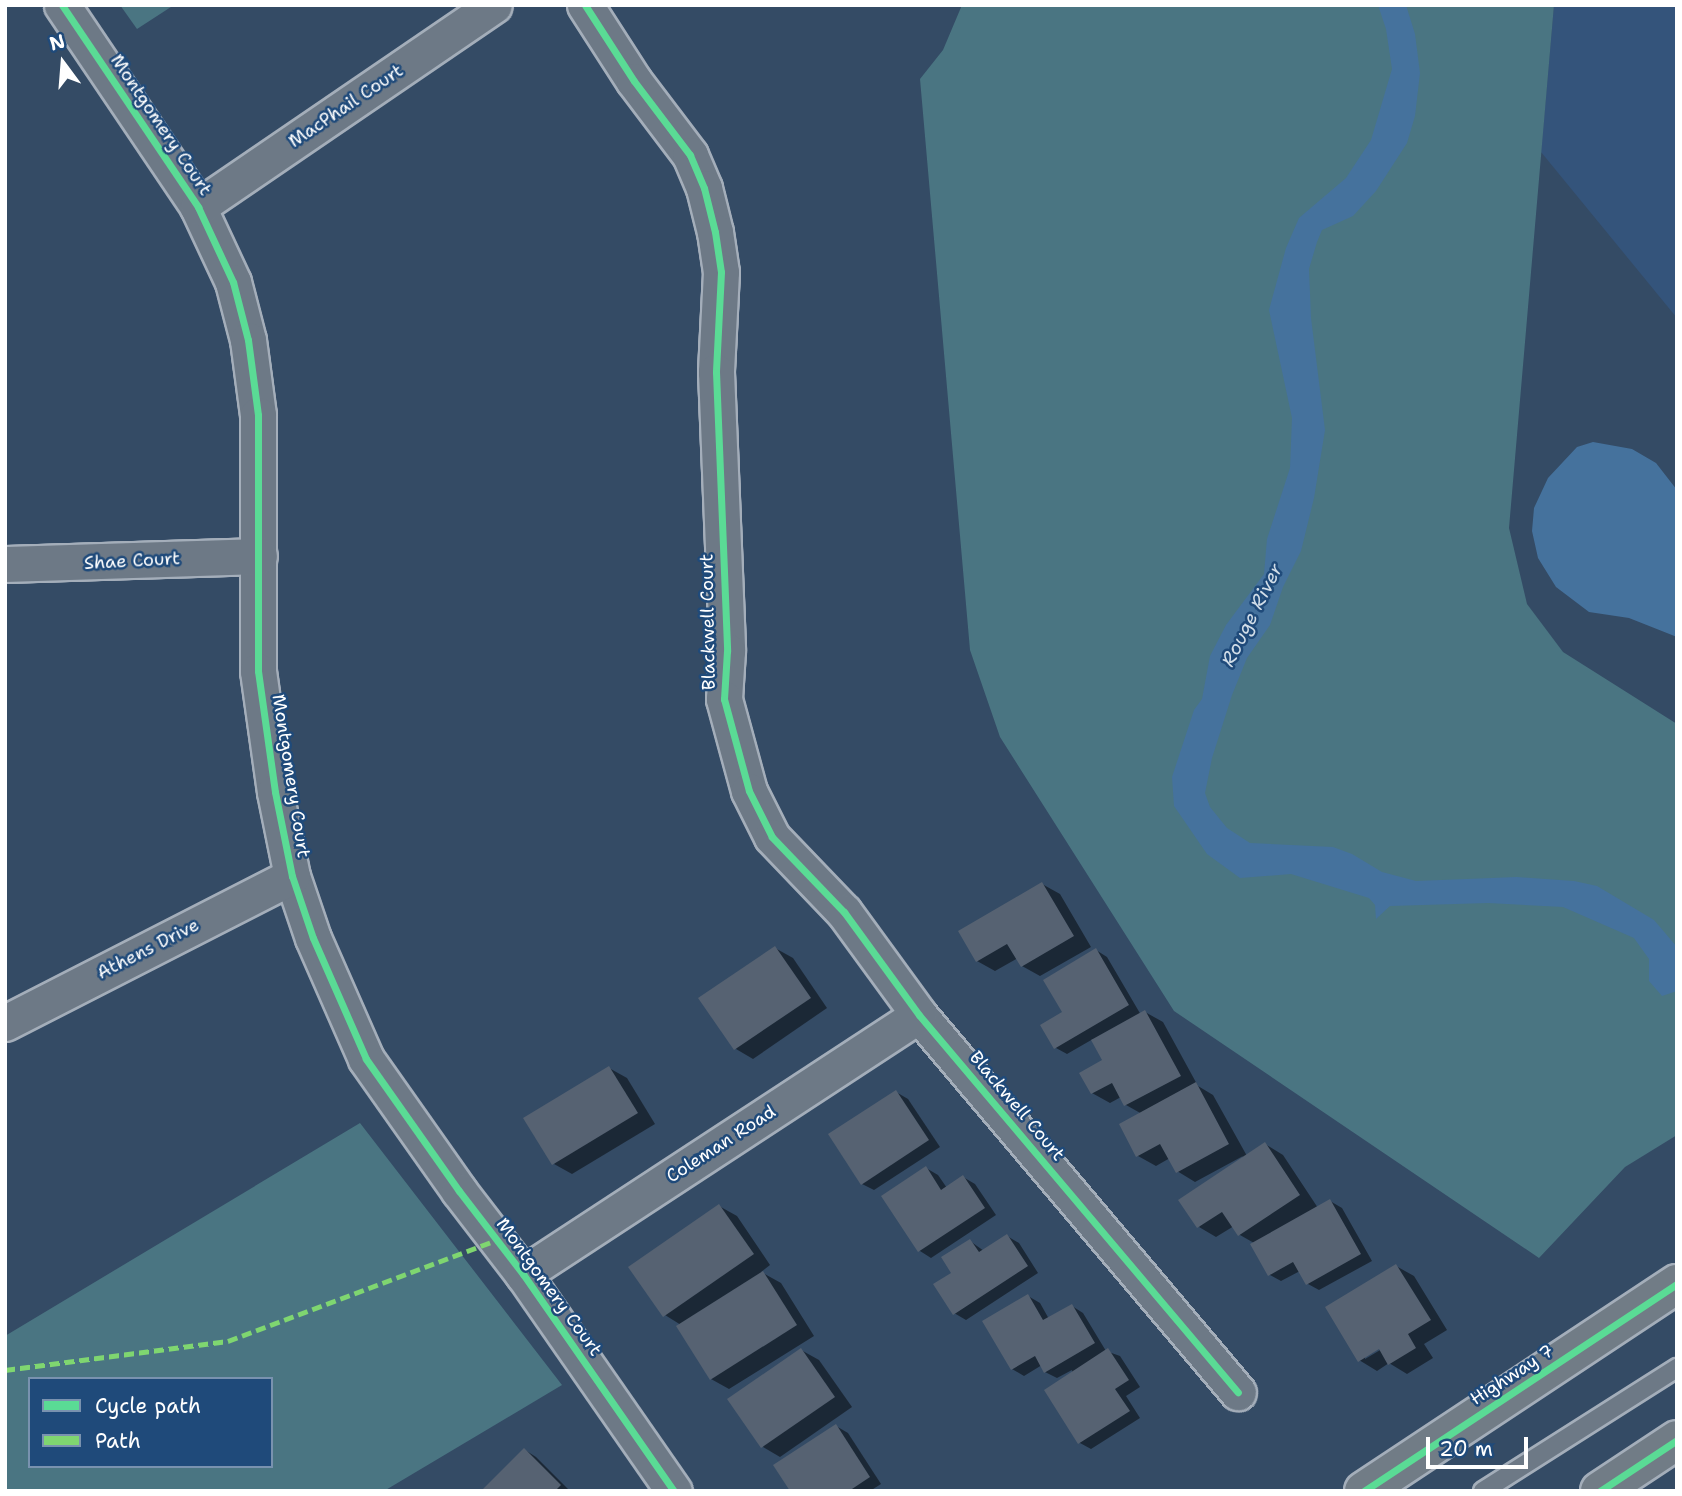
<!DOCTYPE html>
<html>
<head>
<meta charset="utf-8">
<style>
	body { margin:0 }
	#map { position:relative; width:1682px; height:1496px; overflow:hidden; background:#344b65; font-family:"Shantell Sans",sans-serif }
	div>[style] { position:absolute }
	.built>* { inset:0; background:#34547b }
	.green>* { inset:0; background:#4a7582 }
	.water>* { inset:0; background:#45729d }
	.shadow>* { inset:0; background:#0007 }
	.building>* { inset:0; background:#566272 }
	.roads { filter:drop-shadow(2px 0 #a4aeba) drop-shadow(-2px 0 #a4aeba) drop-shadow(0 2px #a4aeba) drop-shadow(0 -2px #a4aeba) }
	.service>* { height:18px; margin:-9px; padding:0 9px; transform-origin:9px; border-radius:9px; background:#6d7986 }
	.minor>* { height:35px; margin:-17.5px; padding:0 17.5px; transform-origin:17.5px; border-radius:17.5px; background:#6d7986 }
	.primary>* { height:38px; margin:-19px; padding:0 19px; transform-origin:19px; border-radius:19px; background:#717c86 }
	.quiet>* { height:5px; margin-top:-2.5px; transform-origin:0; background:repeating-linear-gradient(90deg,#7fd670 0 10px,transparent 0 15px) }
	.cycleway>* { height:7px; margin:-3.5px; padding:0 3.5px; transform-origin:3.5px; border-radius:3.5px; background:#5adb95 }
	span { translate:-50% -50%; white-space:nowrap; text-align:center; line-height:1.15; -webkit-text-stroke:5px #1f4a7a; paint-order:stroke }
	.street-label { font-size:18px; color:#fff }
	.water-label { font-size:19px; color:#d1dde8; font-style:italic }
	.frame { position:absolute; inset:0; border:7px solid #fff; pointer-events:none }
	.legend { position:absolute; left:28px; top:1377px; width:245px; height:91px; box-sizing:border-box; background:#1f4a7a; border:2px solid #7992af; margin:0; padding:9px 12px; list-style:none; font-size:21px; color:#fff }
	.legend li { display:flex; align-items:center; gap:14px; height:35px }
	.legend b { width:35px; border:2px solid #7992af }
	.north { position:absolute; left:28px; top:28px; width:70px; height:70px; -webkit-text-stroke:5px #1f4a7a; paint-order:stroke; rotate:344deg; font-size:19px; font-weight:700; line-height:28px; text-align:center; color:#fff }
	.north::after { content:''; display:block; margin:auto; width:24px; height:32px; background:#fff; clip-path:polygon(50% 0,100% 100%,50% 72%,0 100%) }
	.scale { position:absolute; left:1426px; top:1437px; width:102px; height:32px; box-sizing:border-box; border:4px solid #fff; border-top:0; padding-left:9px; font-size:21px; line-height:24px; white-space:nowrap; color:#fff; -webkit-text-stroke:5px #1f4a7a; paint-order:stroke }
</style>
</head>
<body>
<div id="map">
	<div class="built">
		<div style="clip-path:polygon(1554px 5px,1677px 5px,1677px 318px,1541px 152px)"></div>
	</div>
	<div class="green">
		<div style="clip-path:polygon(120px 5px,174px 5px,137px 29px)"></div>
		<div style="clip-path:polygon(962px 5px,1554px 5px,1509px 528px,1527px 604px,1563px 652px,1677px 724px,1677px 1135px,1625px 1167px,1539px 1258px,1174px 1011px,1000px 737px,970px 650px,920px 79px,943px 50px)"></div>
		<div style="clip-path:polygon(evenodd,360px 1123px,562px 1385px,384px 1491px,5px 1491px,5px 1336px,360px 1123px,30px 1379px,271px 1379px,271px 1466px,30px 1466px,30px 1379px)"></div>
	</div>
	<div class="water">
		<div style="clip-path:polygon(1378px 5px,1406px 5px,1415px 34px,1420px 73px,1415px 116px,1407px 143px,1376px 191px,1353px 216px,1322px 230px,1317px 242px,1309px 269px,1311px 318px,1325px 430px,1314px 498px,1301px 551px,1283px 587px,1270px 625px,1247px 658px,1232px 695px,1212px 758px,1205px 793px,1210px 807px,1227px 828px,1250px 843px,1333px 847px,1352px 854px,1382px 872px,1416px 881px,1517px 877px,1574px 881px,1597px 886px,1654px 920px,1677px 947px,1677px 991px,1662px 996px,1649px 981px,1649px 959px,1634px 938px,1563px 907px,1488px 903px,1390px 906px,1376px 919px,1375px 905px,1369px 898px,1291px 874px,1240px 878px,1207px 854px,1174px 806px,1172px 777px,1194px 710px,1202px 699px,1210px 656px,1226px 625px,1264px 574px,1267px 539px,1290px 468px,1292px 418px,1269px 310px,1286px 248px,1299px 218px,1346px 178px,1371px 140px,1392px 69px,1386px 29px)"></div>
		<div style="clip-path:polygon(1593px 442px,1632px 449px,1656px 463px,1677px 490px,1677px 637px,1629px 618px,1589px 612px,1556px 587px,1538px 558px,1532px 531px,1534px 508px,1548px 478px,1577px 447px)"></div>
	</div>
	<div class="shadow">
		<div style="clip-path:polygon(1042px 884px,1060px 894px,1091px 947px,1040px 976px,1022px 966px,1018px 958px,995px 971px,977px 961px)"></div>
		<div style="clip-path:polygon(775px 948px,793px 958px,827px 1008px,753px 1059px,736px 1049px)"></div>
		<div style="clip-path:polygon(1096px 950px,1107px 957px,1141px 1015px,1145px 1012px,1163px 1022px,1198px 1086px,1213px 1095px,1247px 1156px,1265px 1144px,1283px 1155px,1318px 1208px,1330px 1201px,1342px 1208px,1372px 1261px,1319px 1290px,1308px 1284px,1300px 1271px,1281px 1281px,1270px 1275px,1254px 1243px,1240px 1235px,1234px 1226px,1216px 1237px,1199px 1227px,1243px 1156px,1195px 1182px,1177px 1171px,1170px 1158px,1156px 1166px,1138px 1156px,1142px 1114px,1126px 1105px,1121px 1097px,1110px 1103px,1092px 1093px,1105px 1061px,1093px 1039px,1067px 1054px,1056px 1048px,1065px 1013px)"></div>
		<div style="clip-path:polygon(609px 1068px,627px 1078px,655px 1124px,572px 1174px,554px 1164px)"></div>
		<div style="clip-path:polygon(896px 1092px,908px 1099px,940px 1147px,874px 1190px,862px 1184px)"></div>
		<div style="clip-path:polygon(926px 1168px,938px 1175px,947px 1188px,963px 1177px,975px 1184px,996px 1215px,931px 1258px,920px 1251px,883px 1197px)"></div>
		<div style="clip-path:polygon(719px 1206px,737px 1216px,770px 1265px,761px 1272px,781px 1283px,814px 1336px,729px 1389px,711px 1379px,681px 1325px,665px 1315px)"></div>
		<div style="clip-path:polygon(1007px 1236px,1019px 1243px,1038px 1273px,966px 1320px,954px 1313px,954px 1273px,970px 1241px,984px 1251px)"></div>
		<div style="clip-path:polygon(evenodd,1396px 1266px,1414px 1276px,1447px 1330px,1424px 1344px,1433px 1358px,1407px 1374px,1389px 1363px,1377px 1371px,1359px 1360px,1396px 1266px,1385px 1343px,1387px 1346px,1365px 1359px,1365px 1355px,1385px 1343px)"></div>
		<div style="clip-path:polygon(1028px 1296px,1040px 1303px,1049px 1319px,1072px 1306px,1083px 1313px,1106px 1351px,1120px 1356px,1140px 1387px,1126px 1396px,1140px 1418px,1091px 1449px,1080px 1443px,1072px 1370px,1057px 1378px,1045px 1372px,1042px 1365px,1024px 1376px,1012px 1369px)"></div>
		<div style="clip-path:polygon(801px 1350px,819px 1360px,852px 1407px,780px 1457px,763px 1447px)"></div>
		<div style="clip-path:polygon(836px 1426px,848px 1433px,881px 1484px,870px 1491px,792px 1491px)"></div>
		<div style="clip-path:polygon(525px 1450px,536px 1457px,570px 1491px,483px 1491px)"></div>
	</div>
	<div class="building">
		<div style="clip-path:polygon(1042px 882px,1074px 936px,1021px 967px,1007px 944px,976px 962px,958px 931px)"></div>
		<div style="clip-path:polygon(775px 946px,811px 998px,734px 1050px,698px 998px)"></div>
		<div style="clip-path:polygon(1096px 948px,1129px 1005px,1054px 1049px,1040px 1025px,1062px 1012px,1043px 980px)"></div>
		<div style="clip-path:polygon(1145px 1010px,1181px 1076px,1124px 1106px,1112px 1083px,1091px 1094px,1079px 1073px,1102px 1060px,1091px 1040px)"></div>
		<div style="clip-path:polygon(609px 1066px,638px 1113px,552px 1165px,523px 1118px)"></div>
		<div style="clip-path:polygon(1196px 1082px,1229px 1144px,1176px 1173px,1160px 1144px,1136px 1157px,1119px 1124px)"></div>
		<div style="clip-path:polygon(896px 1090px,929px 1140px,861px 1185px,828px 1134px)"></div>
		<div style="clip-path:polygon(1265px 1142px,1300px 1195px,1238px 1236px,1222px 1212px,1197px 1228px,1178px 1200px)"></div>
		<div style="clip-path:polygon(926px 1166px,941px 1190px,963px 1175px,985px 1208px,918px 1252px,881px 1196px)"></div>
		<div style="clip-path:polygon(1330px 1199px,1361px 1254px,1306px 1285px,1293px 1262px,1268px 1276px,1250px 1244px)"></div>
		<div style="clip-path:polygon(719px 1204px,754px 1254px,663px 1317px,628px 1267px)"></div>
		<div style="clip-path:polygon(1007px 1234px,1028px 1266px,953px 1315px,933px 1284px,951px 1273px,941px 1257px,970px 1239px,979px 1252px)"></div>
		<div style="clip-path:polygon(1396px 1264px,1431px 1320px,1408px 1334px,1416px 1348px,1388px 1365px,1379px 1349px,1358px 1362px,1325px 1307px)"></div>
		<div style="clip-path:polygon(763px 1271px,797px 1325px,710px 1380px,676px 1326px)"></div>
		<div style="clip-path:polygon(1028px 1294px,1043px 1320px,1072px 1304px,1095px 1343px,1044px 1373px,1035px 1356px,1011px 1370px,982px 1321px)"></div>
		<div style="clip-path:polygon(801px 1348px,835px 1397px,761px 1448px,727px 1399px)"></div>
		<div style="clip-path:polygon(1108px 1348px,1129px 1380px,1115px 1389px,1130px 1411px,1078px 1444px,1044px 1390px)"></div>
		<div style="clip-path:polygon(836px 1424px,870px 1477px,849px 1491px,790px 1491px,773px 1465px)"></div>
		<div style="clip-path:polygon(524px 1448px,561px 1485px,555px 1491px,481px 1491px)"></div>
	</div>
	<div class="roads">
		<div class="service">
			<div style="left:1483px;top:1491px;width:230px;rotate:-32.4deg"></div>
		</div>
		<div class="minor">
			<div style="left:62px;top:5px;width:244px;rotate:56deg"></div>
			<div style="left:198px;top:207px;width:83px;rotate:65deg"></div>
			<div style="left:233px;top:282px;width:60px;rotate:75.5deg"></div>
			<div style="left:248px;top:340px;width:76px;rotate:82.4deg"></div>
			<div style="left:258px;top:415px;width:256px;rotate:90deg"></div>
			<div style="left:258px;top:671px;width:122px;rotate:82deg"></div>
			<div style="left:275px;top:792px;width:86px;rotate:78.6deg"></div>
			<div style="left:292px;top:876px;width:65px;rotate:71.3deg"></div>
			<div style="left:313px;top:938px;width:132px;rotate:66.3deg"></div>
			<div style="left:366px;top:1059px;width:161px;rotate:54.8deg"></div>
			<div style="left:459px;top:1191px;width:105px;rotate:52.4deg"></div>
			<div style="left:523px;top:1274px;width:264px;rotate:55.2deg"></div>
			<div style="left:585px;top:5px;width:90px;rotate:57.2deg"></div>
			<div style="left:634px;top:81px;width:93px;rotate:52.9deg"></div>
			<div style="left:690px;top:155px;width:36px;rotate:67deg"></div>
			<div style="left:704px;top:188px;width:45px;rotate:76deg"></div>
			<div style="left:715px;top:232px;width:40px;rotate:81.5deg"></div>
			<div style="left:721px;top:272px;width:100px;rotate:92.9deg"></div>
			<div style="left:716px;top:372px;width:279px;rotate:87.7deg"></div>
			<div style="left:727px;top:651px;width:48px;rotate:93.6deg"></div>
			<div style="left:724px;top:699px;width:95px;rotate:74.8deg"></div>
			<div style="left:749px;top:791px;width:51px;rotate:63.4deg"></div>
			<div style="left:772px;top:837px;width:104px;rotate:46.2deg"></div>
			<div style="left:844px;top:912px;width:127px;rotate:53.9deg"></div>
			<div style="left:919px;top:1015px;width:494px;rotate:49.8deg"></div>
			<div style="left:198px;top:207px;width:358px;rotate:-34.3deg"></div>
			<div style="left:5px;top:564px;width:254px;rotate:-1.8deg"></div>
			<div style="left:5px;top:1023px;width:322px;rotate:-27.1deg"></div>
			<div style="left:523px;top:1274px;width:473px;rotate:-33.2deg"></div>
		</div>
		<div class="primary">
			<div style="left:1364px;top:1491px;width:375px;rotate:-33.5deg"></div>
			<div style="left:1600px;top:1491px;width:92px;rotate:-33.5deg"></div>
		</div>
	</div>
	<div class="quiet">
		<div style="left:5px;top:1370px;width:225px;rotate:-7.4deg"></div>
		<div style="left:228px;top:1341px;width:287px;rotate:-20.6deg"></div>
	</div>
	<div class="cycleway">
		<div style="left:62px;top:5px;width:244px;rotate:56deg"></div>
		<div style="left:198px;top:207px;width:83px;rotate:65deg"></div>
		<div style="left:233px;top:282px;width:60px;rotate:75.5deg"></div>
		<div style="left:248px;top:340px;width:76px;rotate:82.4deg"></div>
		<div style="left:258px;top:415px;width:256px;rotate:90deg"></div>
		<div style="left:258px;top:671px;width:122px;rotate:82deg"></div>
		<div style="left:275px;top:792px;width:86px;rotate:78.6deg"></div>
		<div style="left:292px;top:876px;width:65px;rotate:71.3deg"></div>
		<div style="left:313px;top:938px;width:132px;rotate:66.3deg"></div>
		<div style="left:366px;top:1059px;width:161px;rotate:54.8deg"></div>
		<div style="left:459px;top:1191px;width:105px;rotate:52.4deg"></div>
		<div style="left:523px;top:1274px;width:264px;rotate:55.2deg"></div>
		<div style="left:585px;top:5px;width:90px;rotate:57.2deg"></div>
		<div style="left:634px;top:81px;width:93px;rotate:52.9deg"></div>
		<div style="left:690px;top:155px;width:36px;rotate:67deg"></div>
		<div style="left:704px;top:188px;width:45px;rotate:76deg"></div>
		<div style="left:715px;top:232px;width:40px;rotate:81.5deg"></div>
		<div style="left:721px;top:272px;width:100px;rotate:92.9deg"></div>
		<div style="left:716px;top:372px;width:279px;rotate:87.7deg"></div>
		<div style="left:727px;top:651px;width:48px;rotate:93.6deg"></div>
		<div style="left:724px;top:699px;width:95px;rotate:74.8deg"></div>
		<div style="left:749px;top:791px;width:51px;rotate:63.4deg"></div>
		<div style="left:772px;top:837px;width:104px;rotate:46.2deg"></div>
		<div style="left:844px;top:912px;width:127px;rotate:53.9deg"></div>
		<div style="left:919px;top:1015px;width:494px;rotate:49.8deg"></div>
		<div style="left:1364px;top:1491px;width:375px;rotate:-33.5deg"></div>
		<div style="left:1600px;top:1491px;width:92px;rotate:-33.5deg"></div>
	</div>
	<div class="street-label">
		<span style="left:346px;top:106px;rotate:-34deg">MacPhail Court</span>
		<span style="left:161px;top:125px;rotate:56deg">Montgomery Court</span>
		<span style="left:132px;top:561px;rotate:-3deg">Shae Court</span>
		<span style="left:708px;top:622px;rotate:-91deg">Blackwell Court</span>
		<span style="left:291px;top:776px;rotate:81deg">Montgomery Court</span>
		<span style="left:148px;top:949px;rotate:-27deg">Athens Drive</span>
		<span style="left:1017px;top:1106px;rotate:50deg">Blackwell Court</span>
		<span style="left:721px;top:1144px;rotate:-33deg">Coleman Road</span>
		<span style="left:549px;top:1287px;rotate:54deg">Montgomery Court</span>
		<span style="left:1512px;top:1375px;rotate:-33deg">Highway 7</span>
	</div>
	<div class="water-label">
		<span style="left:1252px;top:615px;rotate:-63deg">Rouge River</span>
	</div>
	<div class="frame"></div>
	<ul class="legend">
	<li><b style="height:9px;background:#5adb95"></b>Cycle path</li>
	<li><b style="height:9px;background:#7fd670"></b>Path</li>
	</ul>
	<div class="north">N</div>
	<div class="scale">20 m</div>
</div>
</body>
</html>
